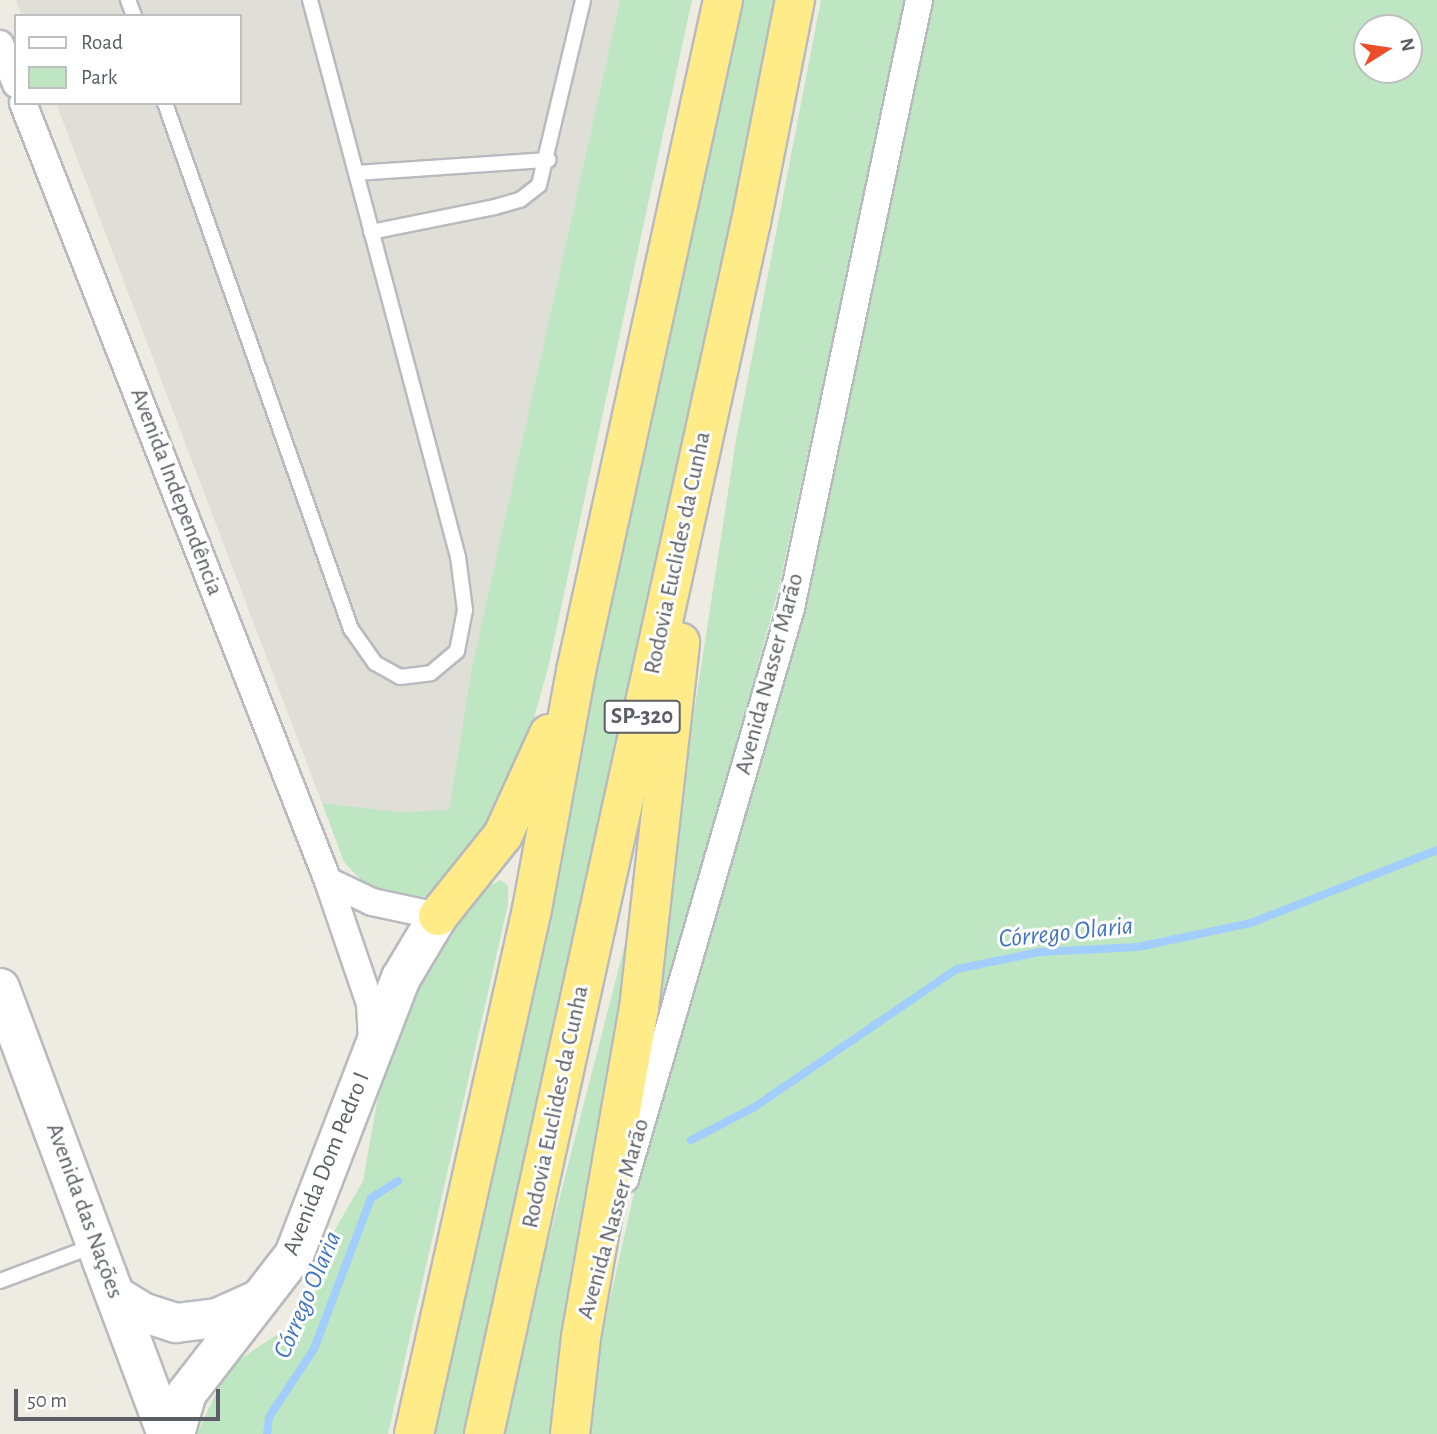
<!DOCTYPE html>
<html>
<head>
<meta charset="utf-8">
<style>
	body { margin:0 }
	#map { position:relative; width:1437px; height:1434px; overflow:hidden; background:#eeece2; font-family:"Alegreya Sans",sans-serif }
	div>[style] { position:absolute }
	.industrial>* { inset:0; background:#dfded7 }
	.green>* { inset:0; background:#bee6c2 }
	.stream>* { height:8px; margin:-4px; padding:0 4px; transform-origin:4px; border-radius:4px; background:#a1cdff }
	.roads { filter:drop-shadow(2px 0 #b8babf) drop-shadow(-2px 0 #b8babf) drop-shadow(0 2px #b8babf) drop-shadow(0 -2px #b8babf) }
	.lane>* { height:14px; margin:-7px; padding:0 7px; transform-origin:7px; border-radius:7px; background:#fff }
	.street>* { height:26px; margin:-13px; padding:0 13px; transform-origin:13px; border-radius:13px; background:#fff }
	.secondary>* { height:38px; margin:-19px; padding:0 19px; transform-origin:19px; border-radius:19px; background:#fff }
	.highway>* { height:38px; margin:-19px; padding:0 19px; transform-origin:19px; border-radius:19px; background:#ffec89 }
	span { translate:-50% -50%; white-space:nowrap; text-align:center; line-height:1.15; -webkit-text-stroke:6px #fff; paint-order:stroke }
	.shield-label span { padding:2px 5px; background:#fff; border:2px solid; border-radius:5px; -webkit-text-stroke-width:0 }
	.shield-label { font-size:23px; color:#5b5e64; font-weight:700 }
	.street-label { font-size:24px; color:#5b5e64 }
	.water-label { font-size:26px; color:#4174c5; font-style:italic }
	.legend { position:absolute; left:14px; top:14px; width:228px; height:91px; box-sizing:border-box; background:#fff; border:2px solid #bdbfc1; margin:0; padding:9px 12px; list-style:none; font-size:21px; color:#5b5e64 }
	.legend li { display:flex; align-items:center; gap:14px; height:35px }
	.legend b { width:35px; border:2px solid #bdbfc1 }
	.north { position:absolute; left:1353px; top:14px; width:70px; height:70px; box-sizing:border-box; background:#fff; border:2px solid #bdbfc1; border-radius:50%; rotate:78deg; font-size:19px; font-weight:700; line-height:28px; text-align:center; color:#5b5e64 }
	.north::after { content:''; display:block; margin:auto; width:24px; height:32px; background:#ec4d2a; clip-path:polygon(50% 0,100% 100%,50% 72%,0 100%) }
	.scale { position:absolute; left:14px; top:1389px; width:206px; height:32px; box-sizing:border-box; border:4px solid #5b5e64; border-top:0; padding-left:9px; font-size:21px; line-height:24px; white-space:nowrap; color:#5b5e64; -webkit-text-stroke:5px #fff; paint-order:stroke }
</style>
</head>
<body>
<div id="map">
	<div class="industrial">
		<div style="clip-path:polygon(16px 0,620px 0,472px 667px,449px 810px,398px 812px,322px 803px,56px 103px,240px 103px,240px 16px,22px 16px)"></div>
	</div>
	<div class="green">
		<div style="clip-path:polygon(620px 0,692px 0,548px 668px,516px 783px,453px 888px,427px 897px,392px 893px,363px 882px,344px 862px,322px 803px,398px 812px,449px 810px,472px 667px)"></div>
		<div style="clip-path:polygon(738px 0,782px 0,473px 1434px,429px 1434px)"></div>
		<div style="clip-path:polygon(821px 0,905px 0,779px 587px,694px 901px,660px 1011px,653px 1016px,648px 1011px,736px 440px)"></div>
		<div style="clip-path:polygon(evenodd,933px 0,1437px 0,1437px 1434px,589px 1434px,600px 1343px,652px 1114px,801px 626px,933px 0,1367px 28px,1409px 28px,1409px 70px,1367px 70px,1367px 28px)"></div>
		<div style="clip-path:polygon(501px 880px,508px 886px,508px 904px,388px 1434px,197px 1434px,228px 1367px,299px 1320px,313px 1301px,333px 1233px,363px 1181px,381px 1080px,414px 983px,471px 896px)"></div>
		<div style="clip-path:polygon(635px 905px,561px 1434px,502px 1434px,514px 1375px)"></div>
	</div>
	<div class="stream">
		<div style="left:691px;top:1140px;width:70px;rotate:-27.3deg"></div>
		<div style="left:753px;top:1108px;width:247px;rotate:-34.3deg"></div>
		<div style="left:957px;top:969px;width:85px;rotate:-11.6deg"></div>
		<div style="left:1040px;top:952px;width:98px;rotate:-2.9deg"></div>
		<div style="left:1138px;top:947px;width:116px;rotate:-12deg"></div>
		<div style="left:1251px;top:923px;width:200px;rotate:-21.4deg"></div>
		<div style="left:267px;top:1434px;width:17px;rotate:-83deg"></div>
		<div style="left:269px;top:1417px;width:82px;rotate:-56.5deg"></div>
		<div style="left:314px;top:1349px;width:161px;rotate:-69.3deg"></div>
		<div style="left:371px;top:1198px;width:32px;rotate:-32deg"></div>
	</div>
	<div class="roads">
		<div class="lane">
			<div style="left:128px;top:0;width:17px;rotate:69deg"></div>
			<div style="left:165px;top:103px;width:558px;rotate:70.53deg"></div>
			<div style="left:351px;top:629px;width:42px;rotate:54.8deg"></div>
			<div style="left:375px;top:663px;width:29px;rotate:29deg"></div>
			<div style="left:400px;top:677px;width:31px;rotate:-7deg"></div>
			<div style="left:431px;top:673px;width:34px;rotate:-40deg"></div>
			<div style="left:457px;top:651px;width:42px;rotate:-79deg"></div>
			<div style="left:465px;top:610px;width:53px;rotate:-97.5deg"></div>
			<div style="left:458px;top:557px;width:576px;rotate:-104.88deg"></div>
			<div style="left:356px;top:173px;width:193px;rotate:-3.9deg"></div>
			<div style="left:371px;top:232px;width:126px;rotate:-11.4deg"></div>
			<div style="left:495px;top:207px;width:26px;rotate:-16deg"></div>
			<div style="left:520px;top:200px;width:24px;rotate:-38deg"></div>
			<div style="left:539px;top:185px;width:190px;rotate:-76.6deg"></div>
			<div style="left:0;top:1281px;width:103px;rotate:-20.6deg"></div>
		</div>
		<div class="street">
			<div style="left:0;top:44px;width:43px;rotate:68.2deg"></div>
			<div style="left:23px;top:103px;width:836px;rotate:68.59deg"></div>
			<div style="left:328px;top:881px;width:130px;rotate:71.1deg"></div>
			<div style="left:370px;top:1004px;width:37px;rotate:87deg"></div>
			<div style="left:328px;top:881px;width:49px;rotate:25.5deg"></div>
			<div style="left:372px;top:902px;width:67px;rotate:12deg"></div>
			<div style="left:625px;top:1179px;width:595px;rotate:-73.79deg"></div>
			<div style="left:791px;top:608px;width:621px;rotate:-78.11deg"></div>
		</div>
		<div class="secondary">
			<div style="left:0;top:988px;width:476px;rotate:69.5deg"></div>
			<div style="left:115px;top:1295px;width:32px;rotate:32deg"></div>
			<div style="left:142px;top:1312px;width:36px;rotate:18deg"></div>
			<div style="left:176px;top:1323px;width:41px;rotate:-7deg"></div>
			<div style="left:217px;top:1318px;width:44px;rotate:-24.2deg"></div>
			<div style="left:175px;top:1434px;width:43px;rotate:-73.7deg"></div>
			<div style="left:187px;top:1393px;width:175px;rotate:-52.2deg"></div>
			<div style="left:294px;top:1255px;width:297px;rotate:-68.9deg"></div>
			<div style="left:401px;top:978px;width:72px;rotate:-59.2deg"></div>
		</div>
		<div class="highway">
			<div style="left:438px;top:916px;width:104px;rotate:-51.3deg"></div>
			<div style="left:503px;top:835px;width:111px;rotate:-65.5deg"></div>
			<div style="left:414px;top:1434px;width:538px;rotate:-77.33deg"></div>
			<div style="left:532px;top:909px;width:242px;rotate:-79.5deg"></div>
			<div style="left:576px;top:671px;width:687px;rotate:-77.64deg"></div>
			<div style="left:484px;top:1434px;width:1241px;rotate:-77.58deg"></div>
			<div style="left:751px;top:222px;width:226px;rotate:-78.8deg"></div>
			<div style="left:570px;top:1434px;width:98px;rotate:-83.5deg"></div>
			<div style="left:581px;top:1337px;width:333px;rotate:-80deg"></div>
			<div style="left:639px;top:1009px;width:369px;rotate:-83.6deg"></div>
		</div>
	</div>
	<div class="shield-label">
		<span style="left:642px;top:717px">SP-320</span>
	</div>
	<div class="street-label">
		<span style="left:176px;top:492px;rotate:69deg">Avenida Independência</span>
		<span style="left:678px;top:553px;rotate:-78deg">Rodovia Euclides da Cunha</span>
		<span style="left:770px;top:674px;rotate:-75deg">Avenida Nasser Marão</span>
		<span style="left:556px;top:1107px;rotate:-78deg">Rodovia Euclides da Cunha</span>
		<span style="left:327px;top:1164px;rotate:-68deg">Avenida Dom Pedro I</span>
		<span style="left:84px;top:1211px;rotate:70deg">Avenida das Nações</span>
		<span style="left:614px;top:1219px;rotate:-74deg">Avenida Nasser Marão</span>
	</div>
	<div class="water-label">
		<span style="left:1066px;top:933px;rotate:-6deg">Córrego Olaria</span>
		<span style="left:308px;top:1295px;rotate:-67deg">Córrego Olaria</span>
	</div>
	<ul class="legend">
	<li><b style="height:9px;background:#fff"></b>Road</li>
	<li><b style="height:19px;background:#bee6c2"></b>Park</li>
	</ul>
	<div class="north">N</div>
	<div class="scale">50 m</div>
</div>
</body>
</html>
